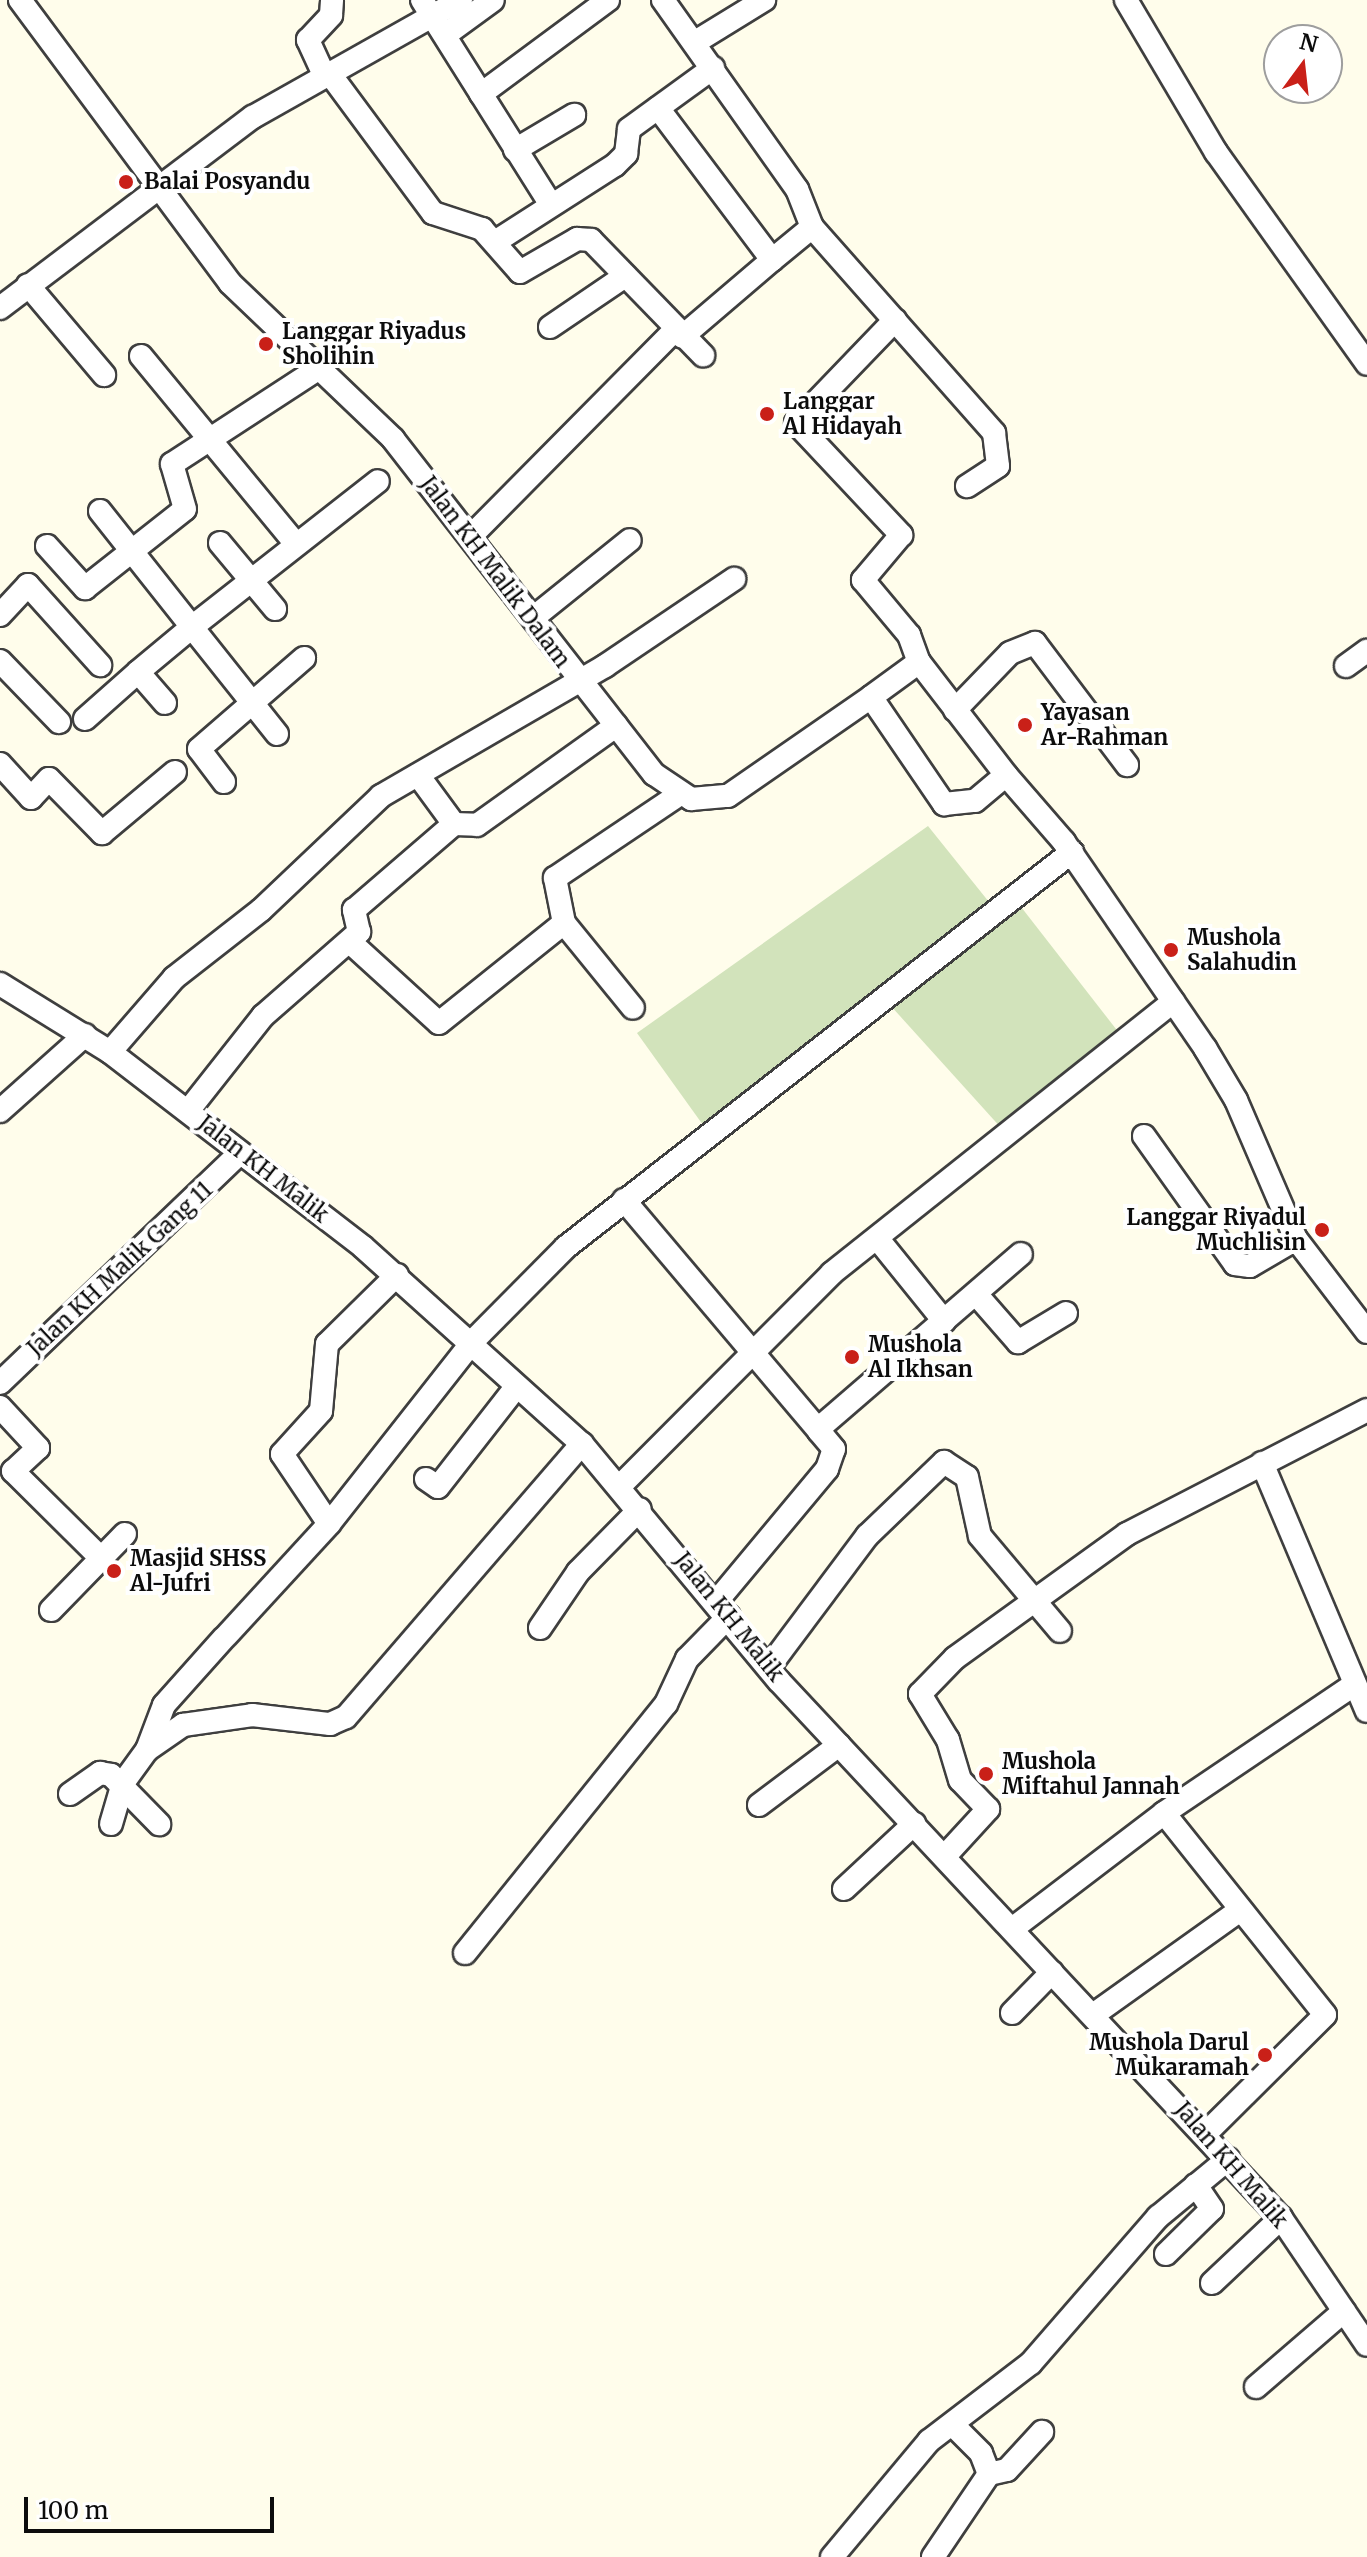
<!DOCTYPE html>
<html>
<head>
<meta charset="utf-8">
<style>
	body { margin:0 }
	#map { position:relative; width:1367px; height:2557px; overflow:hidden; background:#fffdeb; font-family:Merriweather,serif }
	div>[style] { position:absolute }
	.cemetery>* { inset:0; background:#d2e3bb }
	.roads { filter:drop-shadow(2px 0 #3f3f3f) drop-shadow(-2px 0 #3f3f3f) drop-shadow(0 2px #3f3f3f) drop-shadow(0 -2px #3f3f3f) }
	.minor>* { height:22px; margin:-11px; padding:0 11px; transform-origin:11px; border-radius:11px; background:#fff }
	.dots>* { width:22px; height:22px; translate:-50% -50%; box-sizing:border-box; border:4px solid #fff; border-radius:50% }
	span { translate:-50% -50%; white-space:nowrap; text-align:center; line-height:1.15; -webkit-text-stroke:8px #fff; paint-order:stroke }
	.poi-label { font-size:22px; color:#0c0c0c; font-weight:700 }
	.left { translate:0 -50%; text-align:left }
	.right { translate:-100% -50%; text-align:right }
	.street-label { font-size:22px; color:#0c0c0c }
	.north { position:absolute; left:1263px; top:24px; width:80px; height:80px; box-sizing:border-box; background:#fff; border:2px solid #9e9e9e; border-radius:50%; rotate:15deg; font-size:22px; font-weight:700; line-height:32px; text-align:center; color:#0c0c0c }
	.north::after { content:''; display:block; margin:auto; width:28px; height:36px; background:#c92018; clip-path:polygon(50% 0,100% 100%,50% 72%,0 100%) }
	.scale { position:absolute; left:24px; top:2497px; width:250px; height:36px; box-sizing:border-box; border:4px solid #0c0c0c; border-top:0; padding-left:10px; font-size:24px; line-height:28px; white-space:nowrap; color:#0c0c0c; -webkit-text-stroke:6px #fff; paint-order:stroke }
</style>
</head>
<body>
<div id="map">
	<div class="cemetery">
		<div style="clip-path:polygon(928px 826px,993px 907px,703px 1125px,637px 1033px)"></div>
		<div style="clip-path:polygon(1018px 903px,1123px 1038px,1003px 1130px,890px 1005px)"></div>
	</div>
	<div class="roads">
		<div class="minor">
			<div style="left:20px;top:0;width:352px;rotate:53.4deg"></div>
			<div style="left:230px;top:283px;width:226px;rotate:43.7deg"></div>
			<div style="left:393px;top:439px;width:425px;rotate:52.1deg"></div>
			<div style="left:654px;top:774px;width:45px;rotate:34deg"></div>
			<div style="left:691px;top:799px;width:37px;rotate:-5deg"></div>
			<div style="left:728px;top:796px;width:174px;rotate:-34.7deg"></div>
			<div style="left:422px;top:0;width:240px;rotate:57.8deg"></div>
			<div style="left:663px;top:0;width:232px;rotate:54.7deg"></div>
			<div style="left:797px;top:189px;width:41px;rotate:68.5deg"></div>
			<div style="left:812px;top:227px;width:275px;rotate:48.5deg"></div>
			<div style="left:994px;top:433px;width:33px;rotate:83deg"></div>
			<div style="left:998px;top:466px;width:37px;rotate:147deg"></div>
			<div style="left:1126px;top:0;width:177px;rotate:59.4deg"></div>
			<div style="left:1216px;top:152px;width:260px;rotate:54.5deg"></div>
			<div style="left:445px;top:35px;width:59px;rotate:-36.1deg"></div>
			<div style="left:697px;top:41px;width:79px;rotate:-31.5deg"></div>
			<div style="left:330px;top:74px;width:173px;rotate:53.5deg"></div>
			<div style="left:433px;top:213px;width:52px;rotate:18.1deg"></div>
			<div style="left:482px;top:229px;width:57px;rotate:48.5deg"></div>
			<div style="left:520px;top:272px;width:66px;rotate:-30.1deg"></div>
			<div style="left:577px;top:239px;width:14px;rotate:4deg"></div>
			<div style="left:591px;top:240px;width:161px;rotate:45.8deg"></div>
			<div style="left:325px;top:77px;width:41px;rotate:-114.7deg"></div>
			<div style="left:308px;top:40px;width:34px;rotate:-47deg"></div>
			<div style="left:331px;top:15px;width:15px;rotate:-86deg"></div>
			<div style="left:481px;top:94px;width:158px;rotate:-36.5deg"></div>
			<div style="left:658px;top:108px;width:190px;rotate:53.1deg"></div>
			<div style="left:772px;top:260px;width:118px;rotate:139.5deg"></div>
			<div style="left:515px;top:150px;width:69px;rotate:-30.7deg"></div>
			<div style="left:498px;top:240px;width:139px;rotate:-32.7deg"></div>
			<div style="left:615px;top:165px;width:16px;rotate:-45deg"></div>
			<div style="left:626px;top:154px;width:25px;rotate:-83deg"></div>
			<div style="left:629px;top:129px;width:104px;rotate:-36deg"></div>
			<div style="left:772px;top:260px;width:52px;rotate:-39.5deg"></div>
			<div style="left:28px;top:285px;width:118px;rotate:49.8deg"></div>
			<div style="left:0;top:308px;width:317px;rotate:-37.1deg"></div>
			<div style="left:253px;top:117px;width:239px;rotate:-29.4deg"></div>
			<div style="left:895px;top:320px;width:143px;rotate:133.9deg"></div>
			<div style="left:796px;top:423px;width:154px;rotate:46.8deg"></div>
			<div style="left:901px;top:535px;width:59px;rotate:130.2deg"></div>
			<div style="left:863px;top:580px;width:72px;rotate:50.1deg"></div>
			<div style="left:909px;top:635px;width:29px;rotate:70deg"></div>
			<div style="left:919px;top:662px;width:59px;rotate:143.9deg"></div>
			<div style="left:871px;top:697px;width:130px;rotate:55.7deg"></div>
			<div style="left:944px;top:804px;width:31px;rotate:-6deg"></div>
			<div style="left:975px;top:801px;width:40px;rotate:-40deg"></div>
			<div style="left:1006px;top:775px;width:89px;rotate:49.1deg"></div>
			<div style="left:1064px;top:842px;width:250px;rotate:55.6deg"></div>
			<div style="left:1205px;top:1048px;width:61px;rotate:59.2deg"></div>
			<div style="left:1236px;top:1100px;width:151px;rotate:66.7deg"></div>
			<div style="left:1296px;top:1239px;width:117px;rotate:52.6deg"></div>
			<div style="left:550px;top:327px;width:91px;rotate:-34.2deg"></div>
			<div style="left:141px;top:356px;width:242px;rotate:50.5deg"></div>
			<div style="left:100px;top:511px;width:148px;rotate:51.6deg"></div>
			<div style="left:192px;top:627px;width:70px;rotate:140.2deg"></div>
			<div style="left:138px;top:672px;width:41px;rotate:48.9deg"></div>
			<div style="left:471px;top:536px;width:290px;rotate:-45.3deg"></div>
			<div style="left:220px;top:543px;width:86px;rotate:50.2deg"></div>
			<div style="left:47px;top:546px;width:57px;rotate:47.9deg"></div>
			<div style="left:85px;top:588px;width:127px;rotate:-38.3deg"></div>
			<div style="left:185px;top:509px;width:47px;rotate:-106.1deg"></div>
			<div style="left:172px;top:464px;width:174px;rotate:-33.1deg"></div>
			<div style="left:0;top:615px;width:41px;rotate:-47deg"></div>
			<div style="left:28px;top:585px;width:108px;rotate:48deg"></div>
			<div style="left:533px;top:618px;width:124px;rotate:-38.8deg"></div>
			<div style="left:0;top:661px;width:85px;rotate:46deg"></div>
			<div style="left:919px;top:662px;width:143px;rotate:52.4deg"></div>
			<div style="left:1346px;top:666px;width:26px;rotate:-36deg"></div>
			<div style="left:955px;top:710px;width:79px;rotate:-46deg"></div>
			<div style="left:1010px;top:653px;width:27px;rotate:-22deg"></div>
			<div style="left:1035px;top:643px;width:153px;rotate:53deg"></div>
			<div style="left:85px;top:719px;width:71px;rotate:-41.6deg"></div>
			<div style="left:277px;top:734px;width:137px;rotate:-128.5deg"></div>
			<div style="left:192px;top:627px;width:236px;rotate:-38.1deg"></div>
			<div style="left:0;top:764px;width:46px;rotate:47.6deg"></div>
			<div style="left:31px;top:798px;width:26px;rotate:-47deg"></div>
			<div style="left:49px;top:779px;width:76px;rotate:45.5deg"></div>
			<div style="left:102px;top:833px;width:95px;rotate:-39.9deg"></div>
			<div style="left:418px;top:775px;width:61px;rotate:53.7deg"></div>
			<div style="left:224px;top:782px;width:41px;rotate:-127.1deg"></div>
			<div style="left:199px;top:749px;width:139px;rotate:-40.9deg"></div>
			<div style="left:564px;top:923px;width:109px;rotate:50.9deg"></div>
			<div style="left:350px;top:942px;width:120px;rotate:42.3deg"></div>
			<div style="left:439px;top:1023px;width:160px;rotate:-38.7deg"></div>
			<div style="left:564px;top:923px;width:46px;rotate:-101.3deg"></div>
			<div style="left:555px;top:878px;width:151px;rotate:-33.9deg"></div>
			<div style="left:0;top:984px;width:129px;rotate:31.7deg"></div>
			<div style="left:110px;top:1052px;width:319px;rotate:37.6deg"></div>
			<div style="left:363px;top:1247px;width:295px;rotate:42deg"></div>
			<div style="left:582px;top:1444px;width:308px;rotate:50.3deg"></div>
			<div style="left:779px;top:1681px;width:735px;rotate:46.93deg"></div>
			<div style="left:1281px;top:2218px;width:153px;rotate:55.9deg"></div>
			<div style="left:110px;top:1052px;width:98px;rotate:-49.1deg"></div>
			<div style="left:174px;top:978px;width:110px;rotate:-38deg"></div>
			<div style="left:261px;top:910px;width:166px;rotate:-43.5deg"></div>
			<div style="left:381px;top:796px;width:259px;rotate:-30.1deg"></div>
			<div style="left:605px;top:666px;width:156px;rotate:-34deg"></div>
			<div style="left:0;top:1111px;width:114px;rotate:-41.8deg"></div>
			<div style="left:188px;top:1111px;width:121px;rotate:-51.7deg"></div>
			<div style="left:263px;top:1016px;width:128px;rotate:-41.2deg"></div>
			<div style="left:359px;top:932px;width:23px;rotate:-103deg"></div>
			<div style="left:354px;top:910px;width:132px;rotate:-40.7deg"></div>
			<div style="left:454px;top:824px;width:23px;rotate:2deg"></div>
			<div style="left:477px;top:825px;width:171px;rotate:-35.5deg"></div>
			<div style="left:1144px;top:1136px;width:157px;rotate:54.6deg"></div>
			<div style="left:1235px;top:1264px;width:15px;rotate:8deg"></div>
			<div style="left:1250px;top:1266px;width:53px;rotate:-30.4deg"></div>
			<div style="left:624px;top:1200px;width:302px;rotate:49.8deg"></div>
			<div style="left:877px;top:1238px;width:107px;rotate:51.1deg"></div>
			<div style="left:397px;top:1275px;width:98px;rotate:135.4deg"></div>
			<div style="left:327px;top:1344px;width:67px;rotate:95.1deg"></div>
			<div style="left:321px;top:1411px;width:58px;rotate:132.2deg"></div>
			<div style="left:282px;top:1454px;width:84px;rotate:56.1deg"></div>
			<div style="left:329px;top:1524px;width:231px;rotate:-51.8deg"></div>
			<div style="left:472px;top:1342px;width:134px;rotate:-45.3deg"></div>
			<div style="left:566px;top:1247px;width:642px;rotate:-37.98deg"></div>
			<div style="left:976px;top:1294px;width:64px;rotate:48.8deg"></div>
			<div style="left:1018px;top:1342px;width:56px;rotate:-31.1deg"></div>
			<div style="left:0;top:1383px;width:330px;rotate:-43.8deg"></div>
			<div style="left:0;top:1407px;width:56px;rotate:47.2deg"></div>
			<div style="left:38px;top:1448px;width:34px;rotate:137deg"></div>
			<div style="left:13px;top:1471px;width:122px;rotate:44.7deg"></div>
			<div style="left:1262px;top:1463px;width:269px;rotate:67.1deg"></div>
			<div style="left:426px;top:1479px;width:14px;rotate:34deg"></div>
			<div style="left:438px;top:1487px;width:128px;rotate:-52deg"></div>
			<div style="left:621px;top:1485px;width:299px;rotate:-45.1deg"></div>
			<div style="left:832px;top:1273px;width:436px;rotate:-38.5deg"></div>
			<div style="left:717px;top:1601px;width:172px;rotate:-50.2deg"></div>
			<div style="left:827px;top:1469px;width:21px;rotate:-71deg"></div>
			<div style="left:834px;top:1449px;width:23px;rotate:-130deg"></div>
			<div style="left:819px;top:1431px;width:9px;rotate:-54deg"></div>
			<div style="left:824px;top:1424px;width:260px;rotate:-40.8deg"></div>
			<div style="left:51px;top:1610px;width:106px;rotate:-45.8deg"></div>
			<div style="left:540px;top:1628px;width:68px;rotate:-55.8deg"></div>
			<div style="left:578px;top:1572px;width:88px;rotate:-45.5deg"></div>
			<div style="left:227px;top:1635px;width:151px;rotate:-47.4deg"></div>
			<div style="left:769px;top:1667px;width:164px;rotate:-53.2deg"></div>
			<div style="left:867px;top:1536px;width:107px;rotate:-43.9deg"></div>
			<div style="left:944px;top:1462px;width:27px;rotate:33deg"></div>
			<div style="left:967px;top:1477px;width:60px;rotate:77.6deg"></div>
			<div style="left:980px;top:1536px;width:124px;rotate:49.9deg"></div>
			<div style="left:147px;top:1750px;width:48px;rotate:-69.3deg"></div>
			<div style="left:164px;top:1705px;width:90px;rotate:-48.2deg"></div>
			<div style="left:70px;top:1794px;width:37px;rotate:-35deg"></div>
			<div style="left:100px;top:1773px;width:11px;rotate:10deg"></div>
			<div style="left:111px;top:1775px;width:69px;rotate:45.6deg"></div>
			<div style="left:759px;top:1805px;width:100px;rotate:-36.9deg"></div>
			<div style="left:1164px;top:1813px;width:258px;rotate:51.4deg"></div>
			<div style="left:1325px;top:2015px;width:168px;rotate:135.2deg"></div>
			<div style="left:111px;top:1824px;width:43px;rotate:-73.7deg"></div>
			<div style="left:123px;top:1783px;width:41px;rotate:-54deg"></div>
			<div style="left:147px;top:1750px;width:44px;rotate:-34.8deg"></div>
			<div style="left:183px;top:1725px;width:70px;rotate:-8.2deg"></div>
			<div style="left:252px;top:1715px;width:79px;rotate:6.6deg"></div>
			<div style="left:330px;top:1724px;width:17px;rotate:-24deg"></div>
			<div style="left:346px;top:1717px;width:361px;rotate:-49.2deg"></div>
			<div style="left:945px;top:1856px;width:64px;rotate:-47.5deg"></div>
			<div style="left:988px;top:1809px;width:40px;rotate:-134deg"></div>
			<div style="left:960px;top:1780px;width:42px;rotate:-106.7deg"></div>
			<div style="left:948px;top:1740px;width:54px;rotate:-121.3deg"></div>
			<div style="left:920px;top:1694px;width:50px;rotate:-45.8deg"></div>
			<div style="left:955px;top:1658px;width:212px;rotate:-35.8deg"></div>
			<div style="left:1127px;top:1534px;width:270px;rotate:-27.3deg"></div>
			<div style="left:844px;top:1889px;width:96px;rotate:-42.9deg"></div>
			<div style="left:1012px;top:1929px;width:191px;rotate:-37.3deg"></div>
			<div style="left:1164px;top:1813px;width:230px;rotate:-34deg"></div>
			<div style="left:465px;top:1953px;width:320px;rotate:-51.1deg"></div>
			<div style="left:666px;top:1704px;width:50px;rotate:-65deg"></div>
			<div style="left:687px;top:1659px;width:60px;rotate:-45.7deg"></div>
			<div style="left:1012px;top:2013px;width:57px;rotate:-45.7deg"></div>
			<div style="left:1093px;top:2015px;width:179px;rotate:-35.5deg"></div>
			<div style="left:1166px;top:2254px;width:64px;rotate:-44.4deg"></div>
			<div style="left:1212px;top:2209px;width:29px;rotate:-124deg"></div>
			<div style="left:1212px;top:2283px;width:95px;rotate:-43.3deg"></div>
			<div style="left:1256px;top:2387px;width:116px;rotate:-40.8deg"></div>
			<div style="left:989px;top:2474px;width:18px;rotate:-13deg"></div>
			<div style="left:1007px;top:2470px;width:52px;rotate:-47.4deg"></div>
			<div style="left:832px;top:2557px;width:151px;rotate:-50.1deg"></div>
			<div style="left:929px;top:2441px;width:128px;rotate:-37.4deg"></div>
			<div style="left:1031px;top:2363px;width:194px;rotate:-49deg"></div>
			<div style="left:1158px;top:2217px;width:91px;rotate:-39.6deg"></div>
			<div style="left:933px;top:2557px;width:100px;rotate:-56deg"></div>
			<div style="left:989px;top:2474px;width:22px;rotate:-111deg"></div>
			<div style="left:981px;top:2453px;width:40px;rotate:-135deg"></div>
		</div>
	</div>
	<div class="dots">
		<div style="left:126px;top:182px;background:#c92018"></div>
		<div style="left:266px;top:344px;background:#c92018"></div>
		<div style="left:767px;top:414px;background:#c92018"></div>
		<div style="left:1025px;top:725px;background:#c92018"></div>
		<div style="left:1171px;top:950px;background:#c92018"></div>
		<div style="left:1322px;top:1230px;background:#c92018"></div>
		<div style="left:852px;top:1357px;background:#c92018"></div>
		<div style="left:114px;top:1571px;background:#c92018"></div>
		<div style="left:986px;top:1774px;background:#c92018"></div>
		<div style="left:1265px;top:2055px;background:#c92018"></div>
	</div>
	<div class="poi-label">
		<span class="left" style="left:144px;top:182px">Balai Posyandu</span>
		<span class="left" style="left:282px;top:344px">Langgar Riyadus<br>Sholihin</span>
		<span class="left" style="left:783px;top:414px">Langgar<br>Al Hidayah</span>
		<span class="left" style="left:1041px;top:725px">Yayasan<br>Ar-Rahman</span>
		<span class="left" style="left:1187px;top:950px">Mushola<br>Salahudin</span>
		<span class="right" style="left:1306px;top:1230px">Langgar Riyadul<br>Muchlisin</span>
		<span class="left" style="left:868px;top:1357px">Mushola<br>Al Ikhsan</span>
		<span class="left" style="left:130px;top:1571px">Masjid SHSS<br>Al-Jufri</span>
		<span class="left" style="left:1002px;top:1774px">Mushola<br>Miftahul Jannah</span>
		<span class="right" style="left:1249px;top:2055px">Mushola Darul<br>Mukaramah</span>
	</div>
	<div class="street-label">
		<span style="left:495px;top:572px;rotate:53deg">Jalan KH Malik Dalam</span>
		<span style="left:263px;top:1169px;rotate:38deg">Jalan KH Malik</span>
		<span style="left:120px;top:1269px;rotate:-43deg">Jalan KH Malik Gang 11</span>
		<span style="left:729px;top:1617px;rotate:51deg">Jalan KH Malik</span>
		<span style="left:1231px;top:2165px;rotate:49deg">Jalan KH Malik</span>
	</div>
	<div class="north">N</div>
	<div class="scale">100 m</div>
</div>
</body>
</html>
